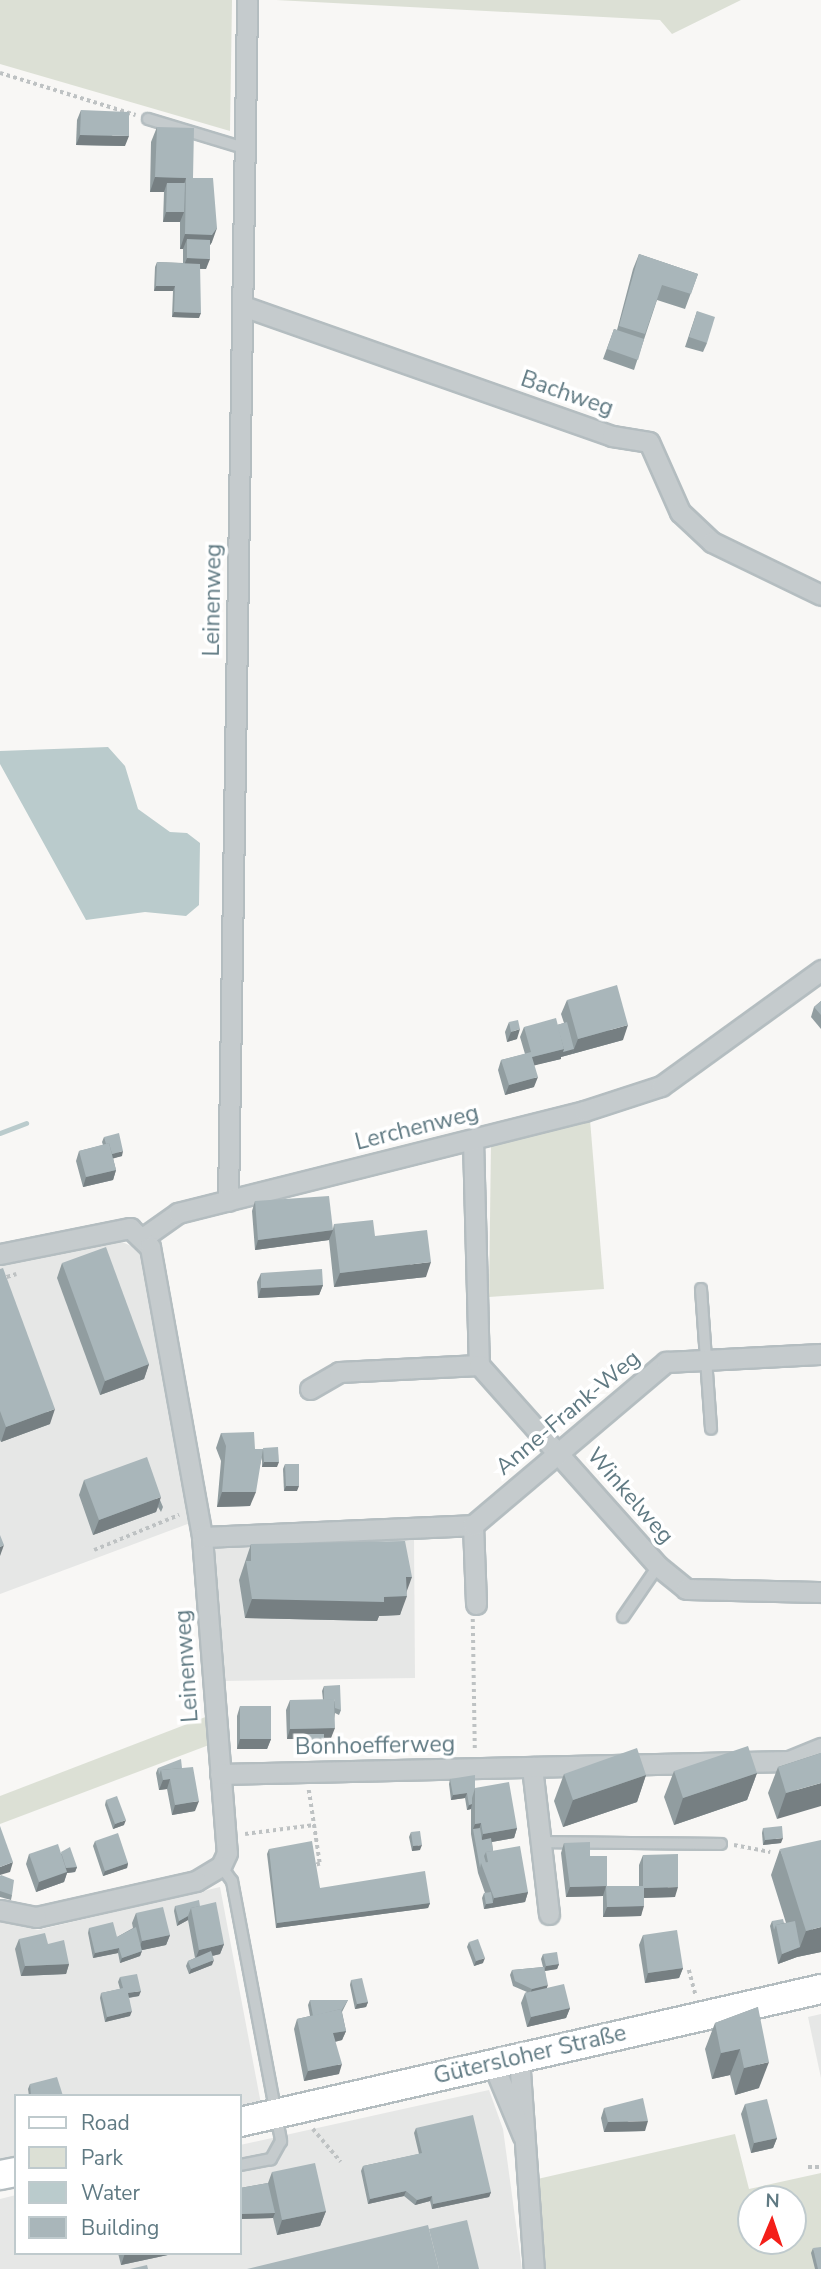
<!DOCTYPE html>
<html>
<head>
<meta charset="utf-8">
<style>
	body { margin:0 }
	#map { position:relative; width:821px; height:2269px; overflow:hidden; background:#f8f7f5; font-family:"Nunito Sans",sans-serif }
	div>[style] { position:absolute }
	.built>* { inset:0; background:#e6e7e6 }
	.green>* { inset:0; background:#dce0d5 }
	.water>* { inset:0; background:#bacbcc }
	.stream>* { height:5px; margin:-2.5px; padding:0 2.5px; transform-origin:2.5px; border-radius:2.5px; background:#bacbcc }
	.path>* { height:3.5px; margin-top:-1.75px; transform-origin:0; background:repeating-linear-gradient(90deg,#bec2c3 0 3.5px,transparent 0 7px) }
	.roads { filter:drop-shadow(2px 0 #b4bdc0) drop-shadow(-2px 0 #b4bdc0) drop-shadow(0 2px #b4bdc0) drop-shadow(0 -2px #b4bdc0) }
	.service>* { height:10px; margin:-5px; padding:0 5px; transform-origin:5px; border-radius:5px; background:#c5cbcd }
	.minor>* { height:19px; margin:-9.5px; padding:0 9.5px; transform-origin:9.5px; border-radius:9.5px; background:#c5cbcd }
	.secondary>* { height:28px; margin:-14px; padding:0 14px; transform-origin:14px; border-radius:14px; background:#fff }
	.wall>* { inset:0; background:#919da0 }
	.shaded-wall>* { inset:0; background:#767f82 }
	.building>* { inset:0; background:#a9b6ba }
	span { translate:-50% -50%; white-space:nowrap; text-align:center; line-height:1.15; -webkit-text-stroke:7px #fff; paint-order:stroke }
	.street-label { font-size:23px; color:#607a83 }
	.legend { position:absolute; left:14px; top:2094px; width:228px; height:161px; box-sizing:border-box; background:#fff; border:2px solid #bfcacd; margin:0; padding:9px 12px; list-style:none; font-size:21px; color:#607a83 }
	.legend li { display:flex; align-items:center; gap:14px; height:35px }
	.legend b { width:35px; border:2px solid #bfcacd }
	.north { position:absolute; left:737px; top:2185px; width:70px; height:70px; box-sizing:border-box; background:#fff; border:2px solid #bfcacd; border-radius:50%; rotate:2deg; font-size:19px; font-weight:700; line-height:28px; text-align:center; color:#607a83 }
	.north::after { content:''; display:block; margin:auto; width:24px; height:32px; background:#f41f19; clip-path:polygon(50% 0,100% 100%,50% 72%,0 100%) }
</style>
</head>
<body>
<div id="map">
	<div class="built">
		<div style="clip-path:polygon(122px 1242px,141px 1250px,148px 1266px,193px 1522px,0 1594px,0 1264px)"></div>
		<div style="clip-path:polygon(414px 1537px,415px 1678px,223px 1681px,214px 1541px)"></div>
		<div style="clip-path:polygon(220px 1887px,261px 2104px,240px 2109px,240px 2096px,16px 2096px,16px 2159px,0 2163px,0 1920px,38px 1930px)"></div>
		<div style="clip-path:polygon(821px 2014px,821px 2078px,808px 2017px)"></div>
		<div style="clip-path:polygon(489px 2090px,503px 2129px,522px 2269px,0 2269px,0 2199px,16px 2195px,16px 2253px,240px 2253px,240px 2145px)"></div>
	</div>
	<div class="green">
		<div style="clip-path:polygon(0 0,232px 0,230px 131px,0 64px)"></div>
		<div style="clip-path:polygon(276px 0,741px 0,672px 34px,660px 20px)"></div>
		<div style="clip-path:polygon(590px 1120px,604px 1289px,489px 1297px,491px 1143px)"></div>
		<div style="clip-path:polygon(208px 1716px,209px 1745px,0 1824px,0 1796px)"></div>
		<div style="clip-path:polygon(evenodd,735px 2134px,749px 2189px,821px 2173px,821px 2269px,542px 2269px,533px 2180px,735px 2134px,751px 2199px,793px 2199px,793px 2241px,751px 2241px,751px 2199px)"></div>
	</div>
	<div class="water">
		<div style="clip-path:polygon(108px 747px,125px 766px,138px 809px,170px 832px,187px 833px,200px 843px,199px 905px,186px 916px,145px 912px,86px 920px,0 764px,0 751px)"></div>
	</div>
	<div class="stream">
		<div style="left:0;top:1133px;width:28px;rotate:-21deg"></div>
	</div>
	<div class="path">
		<div style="left:0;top:73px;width:142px;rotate:17.2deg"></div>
		<div style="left:0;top:1279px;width:17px;rotate:-17deg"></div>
		<div style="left:94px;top:1550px;width:92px;rotate:-22.4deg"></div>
		<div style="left:473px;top:1619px;width:133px;rotate:89.1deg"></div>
		<div style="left:309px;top:1790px;width:75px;rotate:81.5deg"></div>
		<div style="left:320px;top:1864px;width:7px;rotate:164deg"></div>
		<div style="left:245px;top:1834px;width:70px;rotate:-7.4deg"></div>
		<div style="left:734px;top:1845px;width:37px;rotate:11deg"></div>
		<div style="left:689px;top:1970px;width:27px;rotate:75deg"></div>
		<div style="left:313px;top:2129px;width:43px;rotate:49.7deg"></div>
		<div style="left:808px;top:2167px;width:13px"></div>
	</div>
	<div class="roads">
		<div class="service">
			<div style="left:148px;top:119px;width:100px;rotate:16.8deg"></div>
			<div style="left:701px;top:1289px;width:140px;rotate:85.9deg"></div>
			<div style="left:623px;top:1617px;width:62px;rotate:-55.5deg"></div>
			<div style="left:540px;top:1842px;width:181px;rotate:0.6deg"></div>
			<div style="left:221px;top:1866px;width:19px;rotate:54deg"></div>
			<div style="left:232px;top:1881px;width:265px;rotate:79.3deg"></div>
			<div style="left:281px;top:2141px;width:21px;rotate:119deg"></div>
			<div style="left:271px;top:2159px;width:32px;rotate:169deg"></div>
		</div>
		<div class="minor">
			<div style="left:243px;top:306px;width:391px;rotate:19.4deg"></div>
			<div style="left:612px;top:436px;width:37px;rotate:9deg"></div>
			<div style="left:649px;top:442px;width:77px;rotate:66.1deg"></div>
			<div style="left:680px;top:512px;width:44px;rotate:43.2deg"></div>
			<div style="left:712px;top:542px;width:121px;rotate:25.9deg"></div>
			<div style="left:473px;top:1140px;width:225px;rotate:88.5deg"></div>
			<div style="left:228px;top:1201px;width:1201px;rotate:-89.09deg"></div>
			<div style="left:144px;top:1237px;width:42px;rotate:-35.2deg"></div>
			<div style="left:178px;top:1213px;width:419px;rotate:-14.1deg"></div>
			<div style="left:584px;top:1111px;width:81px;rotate:-18deg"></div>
			<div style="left:661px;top:1086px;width:198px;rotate:-35.9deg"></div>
			<div style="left:0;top:1254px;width:133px;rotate:-11.3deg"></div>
			<div style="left:130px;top:1228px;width:28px;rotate:44deg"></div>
			<div style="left:150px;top:1247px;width:295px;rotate:79.8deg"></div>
			<div style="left:202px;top:1537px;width:317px;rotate:85.5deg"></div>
			<div style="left:227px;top:1853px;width:14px;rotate:115deg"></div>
			<div style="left:221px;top:1866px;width:29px;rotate:149deg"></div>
			<div style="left:196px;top:1881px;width:164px;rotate:167.3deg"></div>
			<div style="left:36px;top:1917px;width:37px;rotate:-169deg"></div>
			<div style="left:310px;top:1389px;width:34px;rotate:-30deg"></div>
			<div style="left:339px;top:1372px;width:140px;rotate:-2.9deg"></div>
			<div style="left:479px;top:1365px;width:269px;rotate:48.3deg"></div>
			<div style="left:658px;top:1566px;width:36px;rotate:39deg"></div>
			<div style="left:686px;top:1589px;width:135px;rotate:1.3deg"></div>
			<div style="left:473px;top:1525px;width:79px;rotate:87.8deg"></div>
			<div style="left:202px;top:1537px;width:271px;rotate:-2.5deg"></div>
			<div style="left:473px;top:1525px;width:253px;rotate:-40.2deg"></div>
			<div style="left:666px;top:1362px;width:155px;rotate:-3deg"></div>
			<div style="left:532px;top:1767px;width:148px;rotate:83.4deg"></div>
			<div style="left:220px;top:1774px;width:569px;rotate:-1.31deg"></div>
			<div style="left:789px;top:1761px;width:35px;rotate:-22deg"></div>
			<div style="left:519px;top:2057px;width:213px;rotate:86deg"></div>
			<div style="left:493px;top:2064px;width:78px;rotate:67.4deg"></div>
		</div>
		<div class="secondary">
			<div style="left:240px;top:2122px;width:596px;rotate:-12.89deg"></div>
			<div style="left:0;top:2175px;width:16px;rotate:-11deg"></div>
		</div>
	</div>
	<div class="wall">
		<div style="clip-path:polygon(81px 110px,125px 146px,76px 145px,77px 120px)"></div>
		<div style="clip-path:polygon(157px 127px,193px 178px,212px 242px,210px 245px,206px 269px,200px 269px,199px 318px,172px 317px,173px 291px,154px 291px,155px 267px,157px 262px,183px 263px,183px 249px,180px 249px,180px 222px,163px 222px,164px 192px,150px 192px,151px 142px)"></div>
		<div style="clip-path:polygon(639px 254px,698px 274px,685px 309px,657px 300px,634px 370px,603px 359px,614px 329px,617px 330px,633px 269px)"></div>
		<div style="clip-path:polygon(697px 311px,707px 343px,703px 352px,685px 347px)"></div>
		<div style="clip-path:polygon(567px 1000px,623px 1040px,561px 1057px,561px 1059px,534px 1065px,534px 1087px,505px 1095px,498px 1070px,501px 1060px,525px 1054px,520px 1037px,524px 1027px,557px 1025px,564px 1023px,561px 1014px)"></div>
		<div style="clip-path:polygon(821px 1001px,821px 1029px,811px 1017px,814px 1007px)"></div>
		<div style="clip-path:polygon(509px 1022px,517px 1039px,507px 1042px,505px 1032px)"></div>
		<div style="clip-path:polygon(104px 1137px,122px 1156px,113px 1158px,116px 1170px,113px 1180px,83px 1187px,76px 1161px,79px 1151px,103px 1145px,102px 1142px)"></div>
		<div style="clip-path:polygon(255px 1201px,333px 1229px,334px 1224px,375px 1236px,426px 1277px,334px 1287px,329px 1240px,255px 1250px,252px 1211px)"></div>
		<div style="clip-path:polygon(62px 1263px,149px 1364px,144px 1379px,100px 1395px,57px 1278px)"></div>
		<div style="clip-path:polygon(0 1269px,50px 1424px,1px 1442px,0 1440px)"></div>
		<div style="clip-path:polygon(261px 1273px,323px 1285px,319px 1295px,258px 1298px,257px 1282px)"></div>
		<div style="clip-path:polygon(221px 1433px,255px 1449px,263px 1449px,277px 1467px,262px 1467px,262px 1457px,250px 1506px,217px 1507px,221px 1461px,216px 1448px)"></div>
		<div style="clip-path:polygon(285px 1464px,297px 1491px,284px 1491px,283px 1469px)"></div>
		<div style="clip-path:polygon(84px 1480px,160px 1500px,163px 1507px,161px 1512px,158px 1507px,156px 1512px,93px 1535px,79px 1495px)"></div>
		<div style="clip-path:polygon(251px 1544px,406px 1593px,400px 1615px,379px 1616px,377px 1621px,245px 1618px,239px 1580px)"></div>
		<div style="clip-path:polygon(324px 1686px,341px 1710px,339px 1715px,335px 1713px,331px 1738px,324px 1738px,322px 1746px,300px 1746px,301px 1739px,287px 1739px,286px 1710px,290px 1700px,323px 1700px,322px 1691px)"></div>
		<div style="clip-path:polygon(240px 1706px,271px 1739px,267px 1749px,237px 1749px,237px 1716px)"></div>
		<div style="clip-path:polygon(821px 1753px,777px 1819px,768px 1793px,778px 1767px)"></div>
		<div style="clip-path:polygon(158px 1768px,182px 1768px,195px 1811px,172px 1815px,167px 1789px,159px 1790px,156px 1773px)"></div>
		<div style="clip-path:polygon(674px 1771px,757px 1773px,747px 1800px,674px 1825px,664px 1797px)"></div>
		<div style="clip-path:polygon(564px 1774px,646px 1775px,637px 1802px,563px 1827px,554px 1801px)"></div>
		<div style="clip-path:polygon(450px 1779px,475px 1788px,517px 1828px,514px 1838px,492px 1842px,493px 1851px,528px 1892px,525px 1902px,484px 1909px,482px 1898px,484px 1893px,485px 1893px,478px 1873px,471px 1834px,471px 1809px,467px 1810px,465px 1798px,451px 1800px,449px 1784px)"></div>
		<div style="clip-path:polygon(106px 1800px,124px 1825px,113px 1829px,105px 1805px)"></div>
		<div style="clip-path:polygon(763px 1828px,781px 1843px,763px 1845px,762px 1833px)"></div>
		<div style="clip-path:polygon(411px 1832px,420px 1850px,412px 1851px,409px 1837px)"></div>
		<div style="clip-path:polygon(95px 1841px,128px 1863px,127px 1868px,103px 1876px,93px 1846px)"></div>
		<div style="clip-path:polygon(564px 1843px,590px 1856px,607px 1886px,639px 1886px,639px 1865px,643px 1855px,675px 1897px,644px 1898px,641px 1916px,603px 1917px,603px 1896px,566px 1897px,561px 1853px)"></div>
		<div style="clip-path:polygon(269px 1849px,320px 1888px,430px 1903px,428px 1908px,276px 1928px,267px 1854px)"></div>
		<div style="clip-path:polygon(780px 1849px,821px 1952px,797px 1957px,778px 1964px,770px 1926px,772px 1921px,786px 1923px,771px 1875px)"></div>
		<div style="clip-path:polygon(61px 1853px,77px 1867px,75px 1872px,67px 1873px,64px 1882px,36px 1892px,26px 1864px,29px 1854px)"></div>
		<div style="clip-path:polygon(0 1876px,12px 1895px,11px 1900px,0 1897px)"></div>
		<div style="clip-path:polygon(175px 1906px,200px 1906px,224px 1944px,220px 1954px,212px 1956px,212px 1965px,189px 1974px,186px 1966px,188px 1961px,195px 1958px,188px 1920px,177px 1926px,174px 1911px)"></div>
		<div style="clip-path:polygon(136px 1913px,170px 1935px,166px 1945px,142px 1950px,140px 1956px,120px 1963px,118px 1953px,93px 1958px,88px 1933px,89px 1928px,117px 1937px,133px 1928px,132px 1923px)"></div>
		<div style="clip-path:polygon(643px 1935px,683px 1968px,679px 1978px,645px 1983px,639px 1945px)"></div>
		<div style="clip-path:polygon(19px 1939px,48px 1944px,69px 1964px,66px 1974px,21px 1976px,15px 1949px)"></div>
		<div style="clip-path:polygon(469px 1942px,483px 1963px,474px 1966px,467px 1947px)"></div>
		<div style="clip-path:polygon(543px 1954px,559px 1964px,557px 1969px,545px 1971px,547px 1988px,570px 2008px,566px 2018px,527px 2027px,521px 2003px,525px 1993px,527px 1992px,513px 1986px,510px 1975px,512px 1970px,543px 1967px,541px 1959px)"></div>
		<div style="clip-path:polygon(120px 1977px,139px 1996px,129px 1998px,130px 2016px,105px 2022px,100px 1998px,101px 1993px,120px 1989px,118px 1982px)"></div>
		<div style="clip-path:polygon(351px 1980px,368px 2002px,366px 2007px,355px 2009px,350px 1985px)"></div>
		<div style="clip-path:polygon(310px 2000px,348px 2000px,342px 2012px,346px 2031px,342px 2040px,335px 2042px,339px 2074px,304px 2081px,294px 2029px,297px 2019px,310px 2016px,308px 2005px)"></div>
		<div style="clip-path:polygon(758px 2007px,759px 2088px,735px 2095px,730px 2075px,712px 2079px,705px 2049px,715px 2023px)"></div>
		<div style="clip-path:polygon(30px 2084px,63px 2096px,29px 2096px,28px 2089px)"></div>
		<div style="clip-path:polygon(745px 2104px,777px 2138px,773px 2148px,751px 2153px,741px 2114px)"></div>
		<div style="clip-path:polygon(604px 2108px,645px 2131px,604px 2132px,601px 2118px)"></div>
		<div style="clip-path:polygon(416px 2128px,491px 2192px,489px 2197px,432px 2209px,430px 2201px,415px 2205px,404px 2196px,368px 2204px,361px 2171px,363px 2166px,419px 2154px,414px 2133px)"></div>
		<div style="clip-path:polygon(272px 2172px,326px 2211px,320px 2226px,277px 2235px,273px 2218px,240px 2219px,240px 2188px,268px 2183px)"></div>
		<div style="clip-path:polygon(813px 2248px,821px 2269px,815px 2269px,811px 2253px)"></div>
		<div style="clip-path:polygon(118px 2253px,177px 2253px,121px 2265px)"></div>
	</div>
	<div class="shaded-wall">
		<div style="clip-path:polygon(80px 135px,129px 136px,125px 146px,76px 145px)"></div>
		<div style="clip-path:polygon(155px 177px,186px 178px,181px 193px,167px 183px,164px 192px,150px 192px)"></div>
		<div style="clip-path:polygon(166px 212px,184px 212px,180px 222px,163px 222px)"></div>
		<div style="clip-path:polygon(217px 228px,212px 242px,207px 250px,187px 239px,183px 249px,180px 249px,185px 234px)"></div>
		<div style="clip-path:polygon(187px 258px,210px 259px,206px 269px,183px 268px)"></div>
		<div style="clip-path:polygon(156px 286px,175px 286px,173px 291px,154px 291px)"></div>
		<div style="clip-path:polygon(174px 312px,201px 313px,199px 318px,172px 317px)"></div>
		<div style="clip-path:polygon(628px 1025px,623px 1040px,572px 1054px,578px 1039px)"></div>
		<div style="clip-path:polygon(520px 1029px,517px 1039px,507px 1042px,511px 1032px)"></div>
		<div style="clip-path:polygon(564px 1049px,574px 1049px,572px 1054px,561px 1057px,561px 1059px,528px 1067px,532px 1057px)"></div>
		<div style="clip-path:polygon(538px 1077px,534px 1087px,505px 1095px,509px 1085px)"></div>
		<div style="clip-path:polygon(123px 1151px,122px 1156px,108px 1160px,109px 1155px)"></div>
		<div style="clip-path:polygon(116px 1170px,113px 1180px,83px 1187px,86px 1177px)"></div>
		<div style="clip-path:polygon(333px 1230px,329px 1240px,255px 1250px,258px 1240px)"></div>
		<div style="clip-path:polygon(431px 1262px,426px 1277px,334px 1287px,340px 1273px)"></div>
		<div style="clip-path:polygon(323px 1285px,319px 1295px,258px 1298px,261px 1288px)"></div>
		<div style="clip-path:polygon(149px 1364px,144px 1379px,100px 1395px,105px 1381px)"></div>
		<div style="clip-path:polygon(55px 1409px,50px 1424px,1px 1442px,6px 1427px)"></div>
		<div style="clip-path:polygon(264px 1462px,279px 1462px,277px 1467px,262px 1467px)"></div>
		<div style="clip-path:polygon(286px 1486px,299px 1486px,297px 1491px,284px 1491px)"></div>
		<div style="clip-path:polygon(222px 1492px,256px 1492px,250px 1506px,217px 1507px)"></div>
		<div style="clip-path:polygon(161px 1497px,156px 1512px,93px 1535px,99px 1520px)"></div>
		<div style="clip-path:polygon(4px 1545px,0 1556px,0 1547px)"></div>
		<div style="clip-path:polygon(406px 1577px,412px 1577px,405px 1596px)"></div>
		<div style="clip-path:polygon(407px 1596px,400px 1615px,379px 1616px,377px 1621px,245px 1618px,252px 1599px)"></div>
		<div style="clip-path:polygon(335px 1728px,331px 1738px,302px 1739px,302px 1734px,301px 1739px,287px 1739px,290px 1729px)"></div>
		<div style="clip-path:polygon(240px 1739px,271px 1739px,267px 1749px,237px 1749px)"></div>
		<div style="clip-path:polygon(302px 1741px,324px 1741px,322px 1746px,300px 1746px)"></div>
		<div style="clip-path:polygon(757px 1773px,747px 1800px,674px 1825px,683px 1798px)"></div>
		<div style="clip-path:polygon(646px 1775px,637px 1802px,563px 1827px,573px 1800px)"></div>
		<div style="clip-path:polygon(170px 1779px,167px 1789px,159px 1790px,163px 1780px)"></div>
		<div style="clip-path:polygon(821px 1783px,821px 1806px,777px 1819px,786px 1793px)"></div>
		<div style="clip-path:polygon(467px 1793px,465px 1798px,451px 1800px,453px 1795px)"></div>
		<div style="clip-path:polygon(199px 1801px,195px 1811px,172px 1815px,175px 1805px)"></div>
		<div style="clip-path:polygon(472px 1804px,471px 1809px,467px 1810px,469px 1805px)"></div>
		<div style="clip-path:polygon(126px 1820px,124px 1825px,113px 1829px,115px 1824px)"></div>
		<div style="clip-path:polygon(481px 1823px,478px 1833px,473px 1829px,475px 1824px)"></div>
		<div style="clip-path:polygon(517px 1828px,514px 1838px,480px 1844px,483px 1834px)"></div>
		<div style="clip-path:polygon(783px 1838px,781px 1843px,763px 1845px,765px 1840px)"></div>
		<div style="clip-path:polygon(422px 1845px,420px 1850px,412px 1851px,413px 1846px)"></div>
		<div style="clip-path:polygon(13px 1862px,10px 1872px,0 1875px,0 1867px)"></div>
		<div style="clip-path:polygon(128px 1863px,127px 1868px,103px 1876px,105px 1871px)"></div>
		<div style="clip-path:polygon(77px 1867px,75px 1872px,67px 1873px,64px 1882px,36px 1892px,39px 1882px,62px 1868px)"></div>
		<div style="clip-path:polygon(606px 1886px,603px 1896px,566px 1897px,570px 1887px)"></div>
		<div style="clip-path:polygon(678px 1887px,675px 1897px,641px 1898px,644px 1888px)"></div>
		<div style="clip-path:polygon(528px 1892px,525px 1902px,491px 1908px,494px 1898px)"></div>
		<div style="clip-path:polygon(430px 1903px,428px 1908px,276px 1928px,277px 1923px)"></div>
		<div style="clip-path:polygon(493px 1903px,491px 1908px,484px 1909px,486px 1904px)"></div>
		<div style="clip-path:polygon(644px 1906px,641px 1916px,603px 1917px,607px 1907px)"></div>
		<div style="clip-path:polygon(188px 1916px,188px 1920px,177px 1926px,179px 1921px)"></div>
		<div style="clip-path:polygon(821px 1927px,821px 1952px,797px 1957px,778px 1964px,782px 1954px,800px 1947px,806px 1931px)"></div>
		<div style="clip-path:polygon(170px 1935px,166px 1945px,138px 1951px,142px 1941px)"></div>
		<div style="clip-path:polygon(224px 1944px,220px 1954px,195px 1960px,199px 1950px)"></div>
		<div style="clip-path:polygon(119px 1948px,118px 1953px,93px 1958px,95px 1953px)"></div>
		<div style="clip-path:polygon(142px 1951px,140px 1956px,120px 1963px,122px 1958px)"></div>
		<div style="clip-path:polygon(485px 1958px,483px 1963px,474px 1966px,476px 1961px)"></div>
		<div style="clip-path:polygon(214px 1960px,212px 1965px,189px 1974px,191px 1969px)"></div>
		<div style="clip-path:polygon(69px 1964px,66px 1974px,21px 1976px,25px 1966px)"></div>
		<div style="clip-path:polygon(559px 1964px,557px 1969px,544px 1971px,546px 1966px)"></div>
		<div style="clip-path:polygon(683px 1968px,679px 1978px,645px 1983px,648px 1973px)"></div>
		<div style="clip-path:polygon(548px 1985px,546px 1990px,530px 1994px,532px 1989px)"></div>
		<div style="clip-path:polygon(141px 1991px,139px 1996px,126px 1998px,128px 1993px)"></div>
		<div style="clip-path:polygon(368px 2002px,366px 2007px,355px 2009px,357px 2004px)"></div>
		<div style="clip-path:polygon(570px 2008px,566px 2018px,527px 2027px,531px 2017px)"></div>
		<div style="clip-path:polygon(132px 2011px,130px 2016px,105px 2022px,107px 2017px)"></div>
		<div style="clip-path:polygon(346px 2031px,342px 2040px,329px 2043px,333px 2033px)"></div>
		<div style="clip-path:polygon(740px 2049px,730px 2075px,712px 2079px,721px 2053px)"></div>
		<div style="clip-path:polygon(769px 2062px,759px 2088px,735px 2095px,744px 2068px)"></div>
		<div style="clip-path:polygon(342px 2064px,339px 2074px,304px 2081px,308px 2071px)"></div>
		<div style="clip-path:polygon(648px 2121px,645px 2131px,604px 2132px,608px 2122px)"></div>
		<div style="clip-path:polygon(777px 2138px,773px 2148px,751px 2153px,754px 2143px)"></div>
		<div style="clip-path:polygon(406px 2191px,404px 2196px,368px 2204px,370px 2199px)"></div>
		<div style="clip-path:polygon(491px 2192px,489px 2197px,432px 2209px,433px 2204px)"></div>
		<div style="clip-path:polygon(432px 2196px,430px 2201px,415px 2205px,417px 2200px)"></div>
		<div style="clip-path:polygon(326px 2211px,320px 2226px,277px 2235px,282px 2220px)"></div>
		<div style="clip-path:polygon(275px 2213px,273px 2218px,240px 2219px,240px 2214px)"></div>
		<div style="clip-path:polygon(125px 2253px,177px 2253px,121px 2265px)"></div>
	</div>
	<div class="building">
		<div style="clip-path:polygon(81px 110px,129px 112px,129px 136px,80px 135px)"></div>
		<div style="clip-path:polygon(157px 127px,194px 128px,193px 178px,213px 178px,217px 228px,212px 235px,185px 234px,186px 178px,155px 177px)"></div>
		<div style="clip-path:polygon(167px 183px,185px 183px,184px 212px,166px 212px)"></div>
		<div style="clip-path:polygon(187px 239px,210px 240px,210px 259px,187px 258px)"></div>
		<div style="clip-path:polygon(639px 254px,698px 274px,691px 294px,662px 285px,645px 334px,619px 326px)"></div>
		<div style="clip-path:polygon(157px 262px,200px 264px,201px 313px,174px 312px,175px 286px,156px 286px)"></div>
		<div style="clip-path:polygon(697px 311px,715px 317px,707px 343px,689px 337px)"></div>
		<div style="clip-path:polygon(614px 329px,644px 339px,638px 360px,607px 349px)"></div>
		<div style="clip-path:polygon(617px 985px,628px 1025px,578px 1039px,567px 1000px)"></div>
		<div style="clip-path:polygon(821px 1001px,821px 1015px,814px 1007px)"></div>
		<div style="clip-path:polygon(556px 1018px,564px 1049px,532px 1057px,538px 1077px,509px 1085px,501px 1060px,531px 1052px,524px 1027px)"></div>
		<div style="clip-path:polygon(518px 1020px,520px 1029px,511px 1032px,509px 1022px)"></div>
		<div style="clip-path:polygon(567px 1022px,574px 1049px,563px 1052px,564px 1049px,557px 1025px)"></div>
		<div style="clip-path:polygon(119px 1133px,123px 1151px,112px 1154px,109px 1143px,106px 1144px,104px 1137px)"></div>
		<div style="clip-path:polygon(109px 1143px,116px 1170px,86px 1177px,79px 1151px)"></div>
		<div style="clip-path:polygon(329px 1196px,333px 1230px,258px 1240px,255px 1201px)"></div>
		<div style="clip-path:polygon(373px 1220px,375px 1236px,427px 1230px,431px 1262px,340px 1273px,334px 1224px)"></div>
		<div style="clip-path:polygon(106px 1247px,149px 1364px,105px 1381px,62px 1263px)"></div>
		<div style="clip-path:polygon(3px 1268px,55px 1409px,6px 1427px,0 1411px,0 1269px)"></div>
		<div style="clip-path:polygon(322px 1269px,323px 1285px,261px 1288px,261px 1273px)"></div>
		<div style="clip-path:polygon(254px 1432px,255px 1449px,263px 1449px,256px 1492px,222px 1492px,226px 1446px,221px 1433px)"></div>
		<div style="clip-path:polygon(278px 1447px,279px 1462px,264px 1462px,263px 1448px)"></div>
		<div style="clip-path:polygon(147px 1457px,161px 1497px,99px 1520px,84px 1480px)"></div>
		<div style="clip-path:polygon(285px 1464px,299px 1464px,299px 1486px,286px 1486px)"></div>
		<div style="clip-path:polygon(0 1535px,4px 1545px,0 1547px)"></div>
		<div style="clip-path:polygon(405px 1541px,412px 1577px,406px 1577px,407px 1596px,384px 1597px,384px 1602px,252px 1599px,246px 1561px,251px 1561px,251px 1544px)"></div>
		<div style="clip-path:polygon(340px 1685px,341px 1710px,335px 1708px,334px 1699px,324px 1700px,324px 1686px)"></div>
		<div style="clip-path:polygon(334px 1699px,335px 1728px,290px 1729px,290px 1700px)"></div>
		<div style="clip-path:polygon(240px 1706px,271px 1706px,271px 1739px,240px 1739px)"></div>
		<div style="clip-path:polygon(302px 1734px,324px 1734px,324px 1741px,302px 1741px)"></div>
		<div style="clip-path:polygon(748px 1746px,757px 1773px,683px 1798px,674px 1771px)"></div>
		<div style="clip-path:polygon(637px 1748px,646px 1775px,573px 1800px,564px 1774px)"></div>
		<div style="clip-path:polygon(821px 1753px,821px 1783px,786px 1793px,778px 1767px)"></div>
		<div style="clip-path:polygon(181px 1759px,182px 1768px,161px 1770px,159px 1775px,158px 1768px)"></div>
		<div style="clip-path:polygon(193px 1767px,199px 1801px,175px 1805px,170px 1779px,163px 1780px,161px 1770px)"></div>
		<div style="clip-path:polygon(475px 1775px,475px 1788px,472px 1798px,472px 1804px,469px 1805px,467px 1793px,453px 1795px,450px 1779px)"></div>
		<div style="clip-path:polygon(509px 1782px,517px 1828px,483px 1834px,481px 1823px,475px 1824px,475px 1788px)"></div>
		<div style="clip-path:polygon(117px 1796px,126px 1820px,115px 1824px,106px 1800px)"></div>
		<div style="clip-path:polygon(0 1826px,13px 1862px,0 1867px)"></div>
		<div style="clip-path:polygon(782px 1826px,783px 1838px,765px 1840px,763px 1828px)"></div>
		<div style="clip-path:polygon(480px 1828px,482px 1840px,491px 1838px,493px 1851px,486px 1852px,484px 1856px,486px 1863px,481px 1863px,480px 1868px,473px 1829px)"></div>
		<div style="clip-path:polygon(420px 1831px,422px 1845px,413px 1846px,411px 1832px)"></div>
		<div style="clip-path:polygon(118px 1833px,128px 1863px,105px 1871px,95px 1841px)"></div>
		<div style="clip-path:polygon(821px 1840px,821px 1927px,806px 1931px,780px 1849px)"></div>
		<div style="clip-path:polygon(312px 1841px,320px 1888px,425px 1871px,430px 1903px,277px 1923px,269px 1849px)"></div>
		<div style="clip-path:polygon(590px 1842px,590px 1856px,607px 1856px,607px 1886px,570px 1887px,564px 1843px)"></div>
		<div style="clip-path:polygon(58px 1844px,67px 1872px,39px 1882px,29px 1854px)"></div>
		<div style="clip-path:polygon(520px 1846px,528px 1892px,494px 1898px,481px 1863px,488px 1862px,486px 1852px)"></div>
		<div style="clip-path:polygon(70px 1847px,77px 1867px,66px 1868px,61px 1852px)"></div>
		<div style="clip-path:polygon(678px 1854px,678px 1887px,644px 1888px,644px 1906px,607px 1907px,606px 1886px,643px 1886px,643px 1855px)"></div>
		<div style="clip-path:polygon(1px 1875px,14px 1880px,12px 1895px,0 1891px,0 1876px)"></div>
		<div style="clip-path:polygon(491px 1892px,493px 1903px,486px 1904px,484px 1893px)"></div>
		<div style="clip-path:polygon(199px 1900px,200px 1906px,191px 1908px,188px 1916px,179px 1921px,175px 1906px)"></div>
		<div style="clip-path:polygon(216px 1902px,224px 1944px,199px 1950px,191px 1908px)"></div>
		<div style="clip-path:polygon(163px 1907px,170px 1935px,142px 1941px,136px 1913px)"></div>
		<div style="clip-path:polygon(783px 1919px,784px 1923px,776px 1925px,774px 1930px,772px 1921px)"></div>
		<div style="clip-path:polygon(795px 1921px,800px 1947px,782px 1954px,776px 1925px)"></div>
		<div style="clip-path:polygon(113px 1922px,117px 1937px,136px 1927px,142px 1951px,122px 1958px,119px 1948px,95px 1953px,89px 1928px)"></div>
		<div style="clip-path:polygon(677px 1930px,683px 1968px,648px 1973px,643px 1935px)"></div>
		<div style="clip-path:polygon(45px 1933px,48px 1944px,64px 1940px,69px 1964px,25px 1966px,19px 1939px)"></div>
		<div style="clip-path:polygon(478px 1939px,485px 1958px,476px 1961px,469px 1942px)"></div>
		<div style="clip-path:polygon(211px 1951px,214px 1960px,191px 1969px,188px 1961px)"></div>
		<div style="clip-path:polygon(557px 1952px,559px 1964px,546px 1966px,543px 1954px)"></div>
		<div style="clip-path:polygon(544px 1967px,548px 1985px,532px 1989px,515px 1981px,512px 1970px)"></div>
		<div style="clip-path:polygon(137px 1974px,141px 1991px,128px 1993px,132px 2011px,107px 2017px,101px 1993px,123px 1988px,120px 1977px)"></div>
		<div style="clip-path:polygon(362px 1978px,368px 2002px,357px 2004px,351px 1980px)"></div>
		<div style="clip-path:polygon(564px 1984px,570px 2008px,531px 2017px,525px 1993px)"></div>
		<div style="clip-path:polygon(310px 2000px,348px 2000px,341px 2011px,341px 2009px,313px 2016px)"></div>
		<div style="clip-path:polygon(758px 2007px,769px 2062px,744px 2068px,740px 2049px,721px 2053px,715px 2023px)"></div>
		<div style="clip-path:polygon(341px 2009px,346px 2031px,333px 2033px,342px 2064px,308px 2071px,297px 2019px)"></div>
		<div style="clip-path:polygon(57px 2077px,63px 2096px,31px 2096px,30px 2084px)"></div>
		<div style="clip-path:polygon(643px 2098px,648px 2121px,608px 2122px,604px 2108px)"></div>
		<div style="clip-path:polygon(767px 2099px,777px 2138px,754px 2143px,745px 2104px)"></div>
		<div style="clip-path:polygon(473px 2115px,491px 2192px,433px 2204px,432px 2196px,417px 2200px,406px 2191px,370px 2199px,363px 2166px,422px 2153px,416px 2128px)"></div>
		<div style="clip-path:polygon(315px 2163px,326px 2211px,282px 2220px,272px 2172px)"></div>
		<div style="clip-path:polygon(268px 2183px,275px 2213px,240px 2214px,240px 2188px)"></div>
		<div style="clip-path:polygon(467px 2220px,479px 2269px,439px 2269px,429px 2229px)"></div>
		<div style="clip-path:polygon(428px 2225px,439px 2269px,247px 2269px)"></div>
		<div style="clip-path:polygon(821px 2247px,821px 2269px,818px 2269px,813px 2248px)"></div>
		<div style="clip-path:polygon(147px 2265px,148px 2269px,130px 2269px)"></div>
	</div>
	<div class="street-label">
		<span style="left:567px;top:394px;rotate:19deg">Bachweg</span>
		<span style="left:213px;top:600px;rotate:-89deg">Leinenweg</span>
		<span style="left:417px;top:1128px;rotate:-14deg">Lerchenweg</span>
		<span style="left:568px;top:1413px;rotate:-40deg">Anne-Frank-Weg</span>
		<span style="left:630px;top:1496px;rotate:49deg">Winkelweg</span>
		<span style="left:187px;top:1666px;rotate:-94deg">Leinenweg</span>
		<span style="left:375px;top:1746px;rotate:-1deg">Bonhoefferweg</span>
		<span style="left:530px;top:2055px;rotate:-13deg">Gütersloher Straße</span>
	</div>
	<ul class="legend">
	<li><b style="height:9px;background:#fff"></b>Road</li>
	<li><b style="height:19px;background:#dce0d5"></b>Park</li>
	<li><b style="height:19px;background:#bacbcc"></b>Water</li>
	<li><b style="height:19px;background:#a9b6ba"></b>Building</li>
	</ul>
	<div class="north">N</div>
</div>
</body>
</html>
